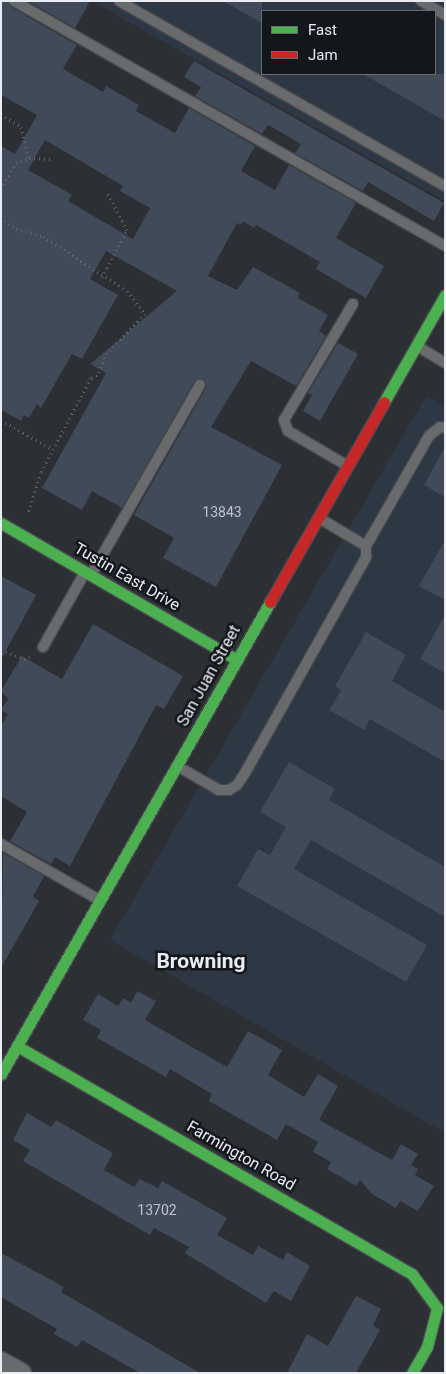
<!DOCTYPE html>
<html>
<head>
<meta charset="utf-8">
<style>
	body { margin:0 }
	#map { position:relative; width:446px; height:1374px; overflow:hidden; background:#2c2f34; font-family:Roboto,sans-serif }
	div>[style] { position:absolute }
	.built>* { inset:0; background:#2e3744 }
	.building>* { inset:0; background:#404a58 }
	.path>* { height:3px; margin-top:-1.5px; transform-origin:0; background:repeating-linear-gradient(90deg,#636567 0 1px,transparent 0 5px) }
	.roads { filter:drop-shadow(1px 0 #474a4e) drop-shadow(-1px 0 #474a4e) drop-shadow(0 1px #474a4e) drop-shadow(0 -1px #474a4e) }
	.lane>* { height:10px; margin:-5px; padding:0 5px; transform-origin:5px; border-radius:5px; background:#686a6c }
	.street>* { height:20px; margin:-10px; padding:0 10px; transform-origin:10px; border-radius:10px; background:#686a6c }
	.fast>* { height:11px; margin:-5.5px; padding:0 5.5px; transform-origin:5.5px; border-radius:5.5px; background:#4caf50 }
	.jam>* { height:11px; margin:-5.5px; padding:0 5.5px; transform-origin:5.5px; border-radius:5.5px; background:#c62828 }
	span { translate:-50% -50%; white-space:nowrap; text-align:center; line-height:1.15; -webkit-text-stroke:5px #13161b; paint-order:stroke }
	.number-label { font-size:14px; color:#bfc4cc }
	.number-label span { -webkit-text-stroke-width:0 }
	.street-label { font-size:16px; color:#e9edf3 }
	.district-label { font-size:21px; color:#e9edf3; font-weight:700 }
	.frame { position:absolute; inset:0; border:2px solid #e9edf3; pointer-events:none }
	.legend { position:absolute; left:261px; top:10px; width:175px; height:65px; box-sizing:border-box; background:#13161b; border:1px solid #696c71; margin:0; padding:6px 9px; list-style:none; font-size:15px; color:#e9edf3 }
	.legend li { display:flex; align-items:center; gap:10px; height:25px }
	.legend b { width:25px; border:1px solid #696c71 }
</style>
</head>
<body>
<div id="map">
	<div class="built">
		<div style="clip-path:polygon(evenodd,92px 1px,445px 1px,445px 201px,92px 1px,262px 11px,435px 11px,435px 74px,262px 74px,262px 11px)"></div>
		<div style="clip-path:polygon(426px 396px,445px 407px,445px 1133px,110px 940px)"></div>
	</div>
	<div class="building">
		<div style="clip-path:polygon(evenodd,1px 1px,7px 1px,11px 7px,77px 45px,63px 69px,103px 92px,106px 86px,139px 105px,136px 111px,175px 133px,189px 108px,255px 146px,241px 171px,275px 190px,289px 165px,356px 203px,336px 238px,384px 266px,366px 298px,316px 269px,320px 262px,256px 225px,254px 228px,243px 221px,241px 225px,237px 223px,208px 276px,237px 290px,253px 267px,300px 293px,298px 298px,328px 315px,319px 331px,326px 336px,296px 386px,251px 361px,211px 427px,282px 465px,216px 587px,163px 558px,174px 538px,134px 515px,206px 388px,203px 379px,194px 382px,122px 508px,92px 491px,82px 510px,42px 488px,106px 373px,90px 364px,177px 291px,106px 251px,90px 279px,118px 295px,82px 359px,72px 354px,41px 408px,37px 404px,29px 418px,24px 415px,21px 421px,1px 410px,1px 146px,15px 154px,37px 115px,1px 95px,1px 1px,45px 140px,123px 186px,120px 191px,150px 208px,133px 239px,68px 201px,72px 195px,28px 170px,45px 140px)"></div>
		<div style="clip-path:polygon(28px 1px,90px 1px,75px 28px)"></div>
		<div style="clip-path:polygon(223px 1px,262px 1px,262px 23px)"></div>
		<div style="clip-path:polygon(194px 61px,444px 203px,434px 221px,368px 182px,363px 191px,295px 153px,301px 144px,268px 125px,262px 134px,195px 96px,201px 87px,184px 77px)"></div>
		<div style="clip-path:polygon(363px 74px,445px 74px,445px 121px)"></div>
		<div style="clip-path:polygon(338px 343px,358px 354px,320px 421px,303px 411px,312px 395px,308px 393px)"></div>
		<div style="clip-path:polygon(445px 447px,445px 497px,424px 485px)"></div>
		<div style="clip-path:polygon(445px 540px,445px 600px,419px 586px)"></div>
		<div style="clip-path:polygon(1px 576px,36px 595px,1px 660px)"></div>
		<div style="clip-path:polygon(445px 615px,445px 673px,420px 659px)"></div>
		<div style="clip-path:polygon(93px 624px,183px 676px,164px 709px,156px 705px,70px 866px,55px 857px,51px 864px,10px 841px,27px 812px,1px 796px,1px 726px,8px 714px,1px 710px,8px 699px,1px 691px,22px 656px,62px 679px)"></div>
		<div style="clip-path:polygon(366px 632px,406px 655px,392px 681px,445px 712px,445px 762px,370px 719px,364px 730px,329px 710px,341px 690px,335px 686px)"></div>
		<div style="clip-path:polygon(289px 762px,335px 789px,329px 800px,445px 867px,445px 917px,311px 840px,294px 869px,427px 945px,406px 982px,237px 886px,258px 849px,270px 855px,286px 827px,260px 812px)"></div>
		<div style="clip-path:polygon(3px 853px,44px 876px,33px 897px,39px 901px,1px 968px)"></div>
		<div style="clip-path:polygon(137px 991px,156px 1001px,145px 1020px,227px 1067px,248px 1031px,282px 1050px,268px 1075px,304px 1097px,318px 1074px,338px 1086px,319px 1120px,392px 1160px,401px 1144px,418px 1154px,411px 1165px,418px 1169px,415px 1175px,434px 1186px,418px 1211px,400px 1201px,396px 1208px,372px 1194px,360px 1180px,356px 1186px,327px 1169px,331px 1162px,313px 1152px,318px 1142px,286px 1124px,277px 1140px,209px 1101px,212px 1094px,170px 1069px,166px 1077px,97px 1038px,101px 1030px,83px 1020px,98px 994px,118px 1006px,123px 998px,131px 1003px)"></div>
		<div style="clip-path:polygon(27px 1113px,51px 1127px,56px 1120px,113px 1153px,104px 1170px,134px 1187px,140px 1179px,158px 1188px,162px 1181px,227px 1218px,217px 1235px,253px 1255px,258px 1246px,283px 1260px,287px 1252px,310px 1266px,291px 1301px,274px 1291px,266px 1303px,185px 1253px,189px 1247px,154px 1228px,150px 1235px,23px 1161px,30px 1150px,13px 1140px)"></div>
		<div style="clip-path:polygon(1px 1253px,64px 1287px,61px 1292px,200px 1373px,140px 1373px,82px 1340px,77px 1347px,54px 1334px,57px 1329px,1px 1297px)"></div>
		<div style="clip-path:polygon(356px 1296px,381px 1309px,373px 1325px,380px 1330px,356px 1373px,287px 1373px,307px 1334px,328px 1346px)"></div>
	</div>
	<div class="path">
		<div style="left:1px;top:114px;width:24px;rotate:33deg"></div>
		<div style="left:21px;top:127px;width:32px;rotate:76deg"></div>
		<div style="left:1px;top:189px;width:30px;rotate:-60deg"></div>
		<div style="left:16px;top:163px;width:14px;rotate:-21deg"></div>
		<div style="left:29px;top:158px;width:22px;rotate:3deg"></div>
		<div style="left:1px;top:217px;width:19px;rotate:39deg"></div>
		<div style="left:16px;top:229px;width:28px;rotate:15deg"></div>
		<div style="left:43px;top:236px;width:100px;rotate:33.2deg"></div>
		<div style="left:127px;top:291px;width:29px;rotate:52deg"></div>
		<div style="left:145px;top:314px;width:54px;rotate:134.3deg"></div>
		<div style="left:107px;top:353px;width:24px;rotate:114deg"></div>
		<div style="left:97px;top:375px;width:7px;rotate:153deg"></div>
		<div style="left:91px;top:378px;width:106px;rotate:118deg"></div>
		<div style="left:41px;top:472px;width:43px;rotate:107.6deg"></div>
		<div style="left:102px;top:277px;width:53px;rotate:-62deg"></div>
		<div style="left:127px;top:230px;width:41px;rotate:-117.8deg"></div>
		<div style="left:1px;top:420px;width:59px;rotate:29.6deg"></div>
		<div style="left:1px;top:650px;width:25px;rotate:21deg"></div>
		<div style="left:24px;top:659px;width:8px;rotate:-23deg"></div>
	</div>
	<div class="roads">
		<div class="lane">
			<div style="left:14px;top:1px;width:496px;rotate:29.6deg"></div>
			<div style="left:119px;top:1px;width:375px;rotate:29.6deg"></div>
			<div style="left:421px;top:1px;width:28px;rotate:30deg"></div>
			<div style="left:417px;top:346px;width:33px;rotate:31deg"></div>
			<div style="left:346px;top:465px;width:67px;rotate:-149.6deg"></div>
			<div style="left:288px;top:431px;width:12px;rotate:-110deg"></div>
			<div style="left:284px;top:420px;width:135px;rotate:-59.3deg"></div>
			<div style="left:366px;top:546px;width:127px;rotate:-60.2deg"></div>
			<div style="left:429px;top:436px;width:14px;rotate:-39deg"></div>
			<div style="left:440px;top:427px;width:5px;rotate:11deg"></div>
			<div style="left:91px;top:575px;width:219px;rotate:-60.2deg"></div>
			<div style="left:43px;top:647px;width:84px;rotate:-60.7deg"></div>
			<div style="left:177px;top:766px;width:48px;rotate:29.7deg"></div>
			<div style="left:219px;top:790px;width:10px"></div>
			<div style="left:229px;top:790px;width:9px;rotate:-32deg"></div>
			<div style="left:237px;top:785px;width:14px;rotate:-56deg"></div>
			<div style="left:245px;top:773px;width:248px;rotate:-60.7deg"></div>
			<div style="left:366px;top:557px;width:11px;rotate:-90deg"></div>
			<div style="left:366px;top:546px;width:55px;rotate:-149.2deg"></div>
			<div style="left:1px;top:844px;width:113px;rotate:29.7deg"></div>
		</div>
		<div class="street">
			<div style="left:1px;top:1362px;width:23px;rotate:29deg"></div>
		</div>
		<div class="fast">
			<div style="left:384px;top:402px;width:123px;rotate:-60.3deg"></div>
			<div style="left:1px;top:523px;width:273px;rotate:30.1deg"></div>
			<div style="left:17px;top:1046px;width:456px;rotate:30deg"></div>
			<div style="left:412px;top:1274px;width:42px;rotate:53.7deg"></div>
			<div style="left:437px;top:1308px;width:40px;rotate:104.4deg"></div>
			<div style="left:427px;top:1347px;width:30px;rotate:120deg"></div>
			<div style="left:1px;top:1074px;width:543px;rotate:-60.32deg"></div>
		</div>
		<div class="jam">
			<div style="left:270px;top:602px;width:230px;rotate:-60.3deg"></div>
		</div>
	</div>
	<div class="number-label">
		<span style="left:222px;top:512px">13843</span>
		<span style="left:157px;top:1210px">13702</span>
	</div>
	<div class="street-label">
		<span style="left:127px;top:577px;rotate:30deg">Tustin East Drive</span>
		<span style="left:209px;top:676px;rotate:-61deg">San Juan Street</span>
		<span style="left:241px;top:1156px;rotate:30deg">Farmington Road</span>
	</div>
	<div class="district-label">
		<span style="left:201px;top:961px">Browning</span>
	</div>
	<div class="frame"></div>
	<ul class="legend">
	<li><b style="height:6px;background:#4caf50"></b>Fast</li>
	<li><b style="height:6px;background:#c62828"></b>Jam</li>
	</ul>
</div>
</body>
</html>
